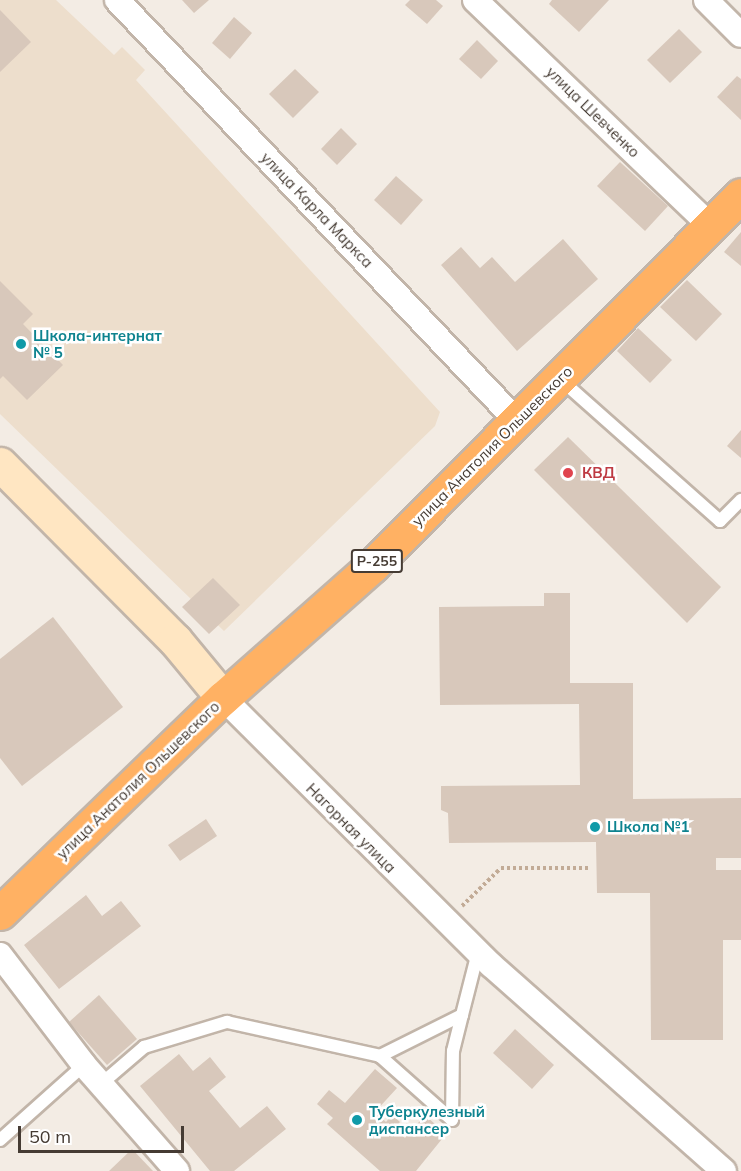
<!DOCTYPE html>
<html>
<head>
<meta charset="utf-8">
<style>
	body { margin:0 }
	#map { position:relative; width:741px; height:1171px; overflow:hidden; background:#f3ece4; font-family:Mulish,sans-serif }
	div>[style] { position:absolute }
	.education>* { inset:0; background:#eddecc }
	.building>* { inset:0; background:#d8c8bb }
	.path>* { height:4px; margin-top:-2px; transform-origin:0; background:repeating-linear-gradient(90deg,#c2ab96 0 3px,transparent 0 6px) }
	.roads { filter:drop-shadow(2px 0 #c2b5a9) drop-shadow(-2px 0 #c2b5a9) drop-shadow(0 2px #c2b5a9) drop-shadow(0 -2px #c2b5a9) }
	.lane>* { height:12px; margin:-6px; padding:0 6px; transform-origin:6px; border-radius:6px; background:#fff }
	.street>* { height:24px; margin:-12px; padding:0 12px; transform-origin:12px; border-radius:12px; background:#fff }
	.secondary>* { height:33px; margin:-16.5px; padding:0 16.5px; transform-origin:16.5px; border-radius:16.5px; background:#ffe6c2 }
	.highway>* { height:33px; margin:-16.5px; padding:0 16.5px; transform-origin:16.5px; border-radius:16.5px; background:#ffb163 }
	.dots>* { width:16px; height:16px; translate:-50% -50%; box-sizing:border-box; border:3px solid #fff; border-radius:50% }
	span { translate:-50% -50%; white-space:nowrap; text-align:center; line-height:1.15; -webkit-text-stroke:5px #fff; paint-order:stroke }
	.shield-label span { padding:2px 4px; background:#fff; border:2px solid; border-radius:4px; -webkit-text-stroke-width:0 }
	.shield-label { font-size:14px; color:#453b33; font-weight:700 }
	.street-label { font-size:15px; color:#453b33 }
	.culture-label { font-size:15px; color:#0d838f; font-weight:700 }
	.left { translate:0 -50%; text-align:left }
	.health-label { font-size:15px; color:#be3a42; font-weight:700 }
	.scale { position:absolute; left:18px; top:1126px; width:166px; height:27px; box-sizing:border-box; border:3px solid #453b33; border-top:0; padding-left:8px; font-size:18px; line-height:21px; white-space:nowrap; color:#453b33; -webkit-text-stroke:4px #fff; paint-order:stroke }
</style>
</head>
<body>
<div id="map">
	<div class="education">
		<div style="clip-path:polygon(0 0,56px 0,114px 55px,122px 47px,145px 70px,136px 80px,440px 412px,435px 426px,224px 631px,0 414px)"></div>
	</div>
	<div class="building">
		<div style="clip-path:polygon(182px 0,209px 0,194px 13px)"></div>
		<div style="clip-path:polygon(410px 0,436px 0,443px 6px,427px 24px,405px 5px)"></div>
		<div style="clip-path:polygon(552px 0,609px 0,579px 32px,549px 4px)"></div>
		<div style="clip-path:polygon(0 10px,31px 42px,0 72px)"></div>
		<div style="clip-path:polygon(234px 17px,252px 33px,230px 59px,212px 43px)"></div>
		<div style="clip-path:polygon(679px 29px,702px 52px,670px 83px,647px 60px)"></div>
		<div style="clip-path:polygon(477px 40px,498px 61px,481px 79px,459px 59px)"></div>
		<div style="clip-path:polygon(295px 69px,319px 92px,293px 118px,269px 94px)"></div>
		<div style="clip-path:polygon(737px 76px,741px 79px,741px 120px,717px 97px)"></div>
		<div style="clip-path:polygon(341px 128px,357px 144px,337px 165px,321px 149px)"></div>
		<div style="clip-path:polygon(620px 162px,668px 206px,645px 231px,597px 186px)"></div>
		<div style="clip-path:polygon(396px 176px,423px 200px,401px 225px,374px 200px)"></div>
		<div style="clip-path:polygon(741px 232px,741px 266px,724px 252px)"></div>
		<div style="clip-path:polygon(563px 239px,598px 279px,517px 351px,441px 265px,461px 247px,480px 268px,492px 257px,515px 282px)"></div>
		<div style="clip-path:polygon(687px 280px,722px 314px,696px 341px,660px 307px)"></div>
		<div style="clip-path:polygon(0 281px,33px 314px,23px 324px,63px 365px,27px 400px,3px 376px,0 379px)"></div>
		<div style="clip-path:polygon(638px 328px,672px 360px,650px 383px,617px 351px)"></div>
		<div style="clip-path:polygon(741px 430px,741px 458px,727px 446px)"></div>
		<div style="clip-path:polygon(568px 437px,721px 587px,687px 623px,534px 470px)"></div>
		<div style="clip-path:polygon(213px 578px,240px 605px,209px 634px,182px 607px)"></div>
		<div style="clip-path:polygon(544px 593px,570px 593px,570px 683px,633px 683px,633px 799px,741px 798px,741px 858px,716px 858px,716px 870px,741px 870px,741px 940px,723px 940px,723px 1040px,651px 1040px,650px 893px,597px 893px,596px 842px,449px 843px,448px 813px,441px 810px,441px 786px,580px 785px,579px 704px,440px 705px,439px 607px,544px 606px)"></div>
		<div style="clip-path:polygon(53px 617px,123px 707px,22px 786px,0 758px,0 659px)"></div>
		<div style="clip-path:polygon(206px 819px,217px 836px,180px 861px,168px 845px)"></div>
		<div style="clip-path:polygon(86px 895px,102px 916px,121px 901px,141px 926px,59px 989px,24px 945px)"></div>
		<div style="clip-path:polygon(99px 995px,137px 1039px,107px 1065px,69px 1022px)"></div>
		<div style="clip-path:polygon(515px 1029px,554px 1065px,532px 1089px,493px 1053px)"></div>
		<div style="clip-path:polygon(179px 1054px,193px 1071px,210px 1057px,226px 1077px,209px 1091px,240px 1128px,267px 1106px,286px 1129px,234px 1171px,210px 1171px,140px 1086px)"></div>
		<div style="clip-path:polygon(375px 1069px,397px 1088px,375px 1112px,386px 1122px,392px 1115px,400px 1122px,394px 1129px,405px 1138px,425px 1115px,446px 1134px,416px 1171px,380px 1171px,327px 1124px,333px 1118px,317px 1104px,329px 1090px,345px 1103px)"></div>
		<div style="clip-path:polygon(132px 1149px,153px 1171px,109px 1171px)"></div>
	</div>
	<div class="path">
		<div style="left:462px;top:906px;width:54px;rotate:-44.3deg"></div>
		<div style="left:501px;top:868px;width:89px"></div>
	</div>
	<div class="roads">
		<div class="lane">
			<div style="left:560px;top:379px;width:214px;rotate:41.6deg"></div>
			<div style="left:720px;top:521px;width:30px;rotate:-45deg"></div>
			<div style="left:462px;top:1015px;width:92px;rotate:153.4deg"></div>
			<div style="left:380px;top:1056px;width:96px;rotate:41.6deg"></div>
			<div style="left:452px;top:1120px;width:69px;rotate:-89.2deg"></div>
			<div style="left:453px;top:1051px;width:37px;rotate:-76deg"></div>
			<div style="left:462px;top:1015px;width:65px;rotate:-75.7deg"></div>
			<div style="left:101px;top:1084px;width:57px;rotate:-40.7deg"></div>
			<div style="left:144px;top:1047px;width:87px;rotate:-16.8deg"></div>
			<div style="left:227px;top:1022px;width:157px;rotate:12.5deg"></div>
			<div style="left:0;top:1140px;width:113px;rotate:-41.8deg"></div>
		</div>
		<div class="street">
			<div style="left:117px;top:0;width:581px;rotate:46.47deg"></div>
			<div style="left:475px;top:0;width:325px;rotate:43.8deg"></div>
			<div style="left:706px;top:0;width:49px;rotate:45deg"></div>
			<div style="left:223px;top:698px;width:378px;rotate:44.9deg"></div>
			<div style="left:491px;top:965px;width:311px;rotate:41.5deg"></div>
			<div style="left:0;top:955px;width:138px;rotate:52.6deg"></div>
			<div style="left:84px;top:1065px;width:141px;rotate:48.7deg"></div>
		</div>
		<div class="secondary">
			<div style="left:0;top:464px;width:248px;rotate:45.2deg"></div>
			<div style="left:175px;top:640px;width:75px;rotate:50.4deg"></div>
		</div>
		<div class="highway">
			<div style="left:0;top:913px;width:310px;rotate:-44deg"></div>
			<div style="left:223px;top:698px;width:199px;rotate:-41.5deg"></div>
			<div style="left:372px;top:566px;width:523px;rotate:-45.15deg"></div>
		</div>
	</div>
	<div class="dots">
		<div style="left:21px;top:344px;background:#0f9aa8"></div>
		<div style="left:568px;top:473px;background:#e0444e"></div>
		<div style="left:595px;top:827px;background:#0f9aa8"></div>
		<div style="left:357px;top:1120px;background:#0f9aa8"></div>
	</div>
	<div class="shield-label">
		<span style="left:377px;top:561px">Р-255</span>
	</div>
	<div class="street-label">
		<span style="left:593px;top:112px;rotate:44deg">улица Шевченко</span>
		<span style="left:317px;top:210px;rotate:46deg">улица Карла Маркса</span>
		<span style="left:492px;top:446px;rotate:-45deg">улица Анатолия Ольшевского</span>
		<span style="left:138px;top:780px;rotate:-44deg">улица Анатолия Ольшевского</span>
		<span style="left:351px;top:828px;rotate:45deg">Нагорная улица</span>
	</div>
	<div class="culture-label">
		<span class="left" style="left:33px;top:344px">Школа-интернат<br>№ 5</span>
		<span class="left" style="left:607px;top:827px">Школа №1</span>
		<span class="left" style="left:369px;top:1120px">Туберкулезный<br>диспансер</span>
	</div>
	<div class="health-label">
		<span class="left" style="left:582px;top:473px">КВД</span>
	</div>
	<div class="scale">50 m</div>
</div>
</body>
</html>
